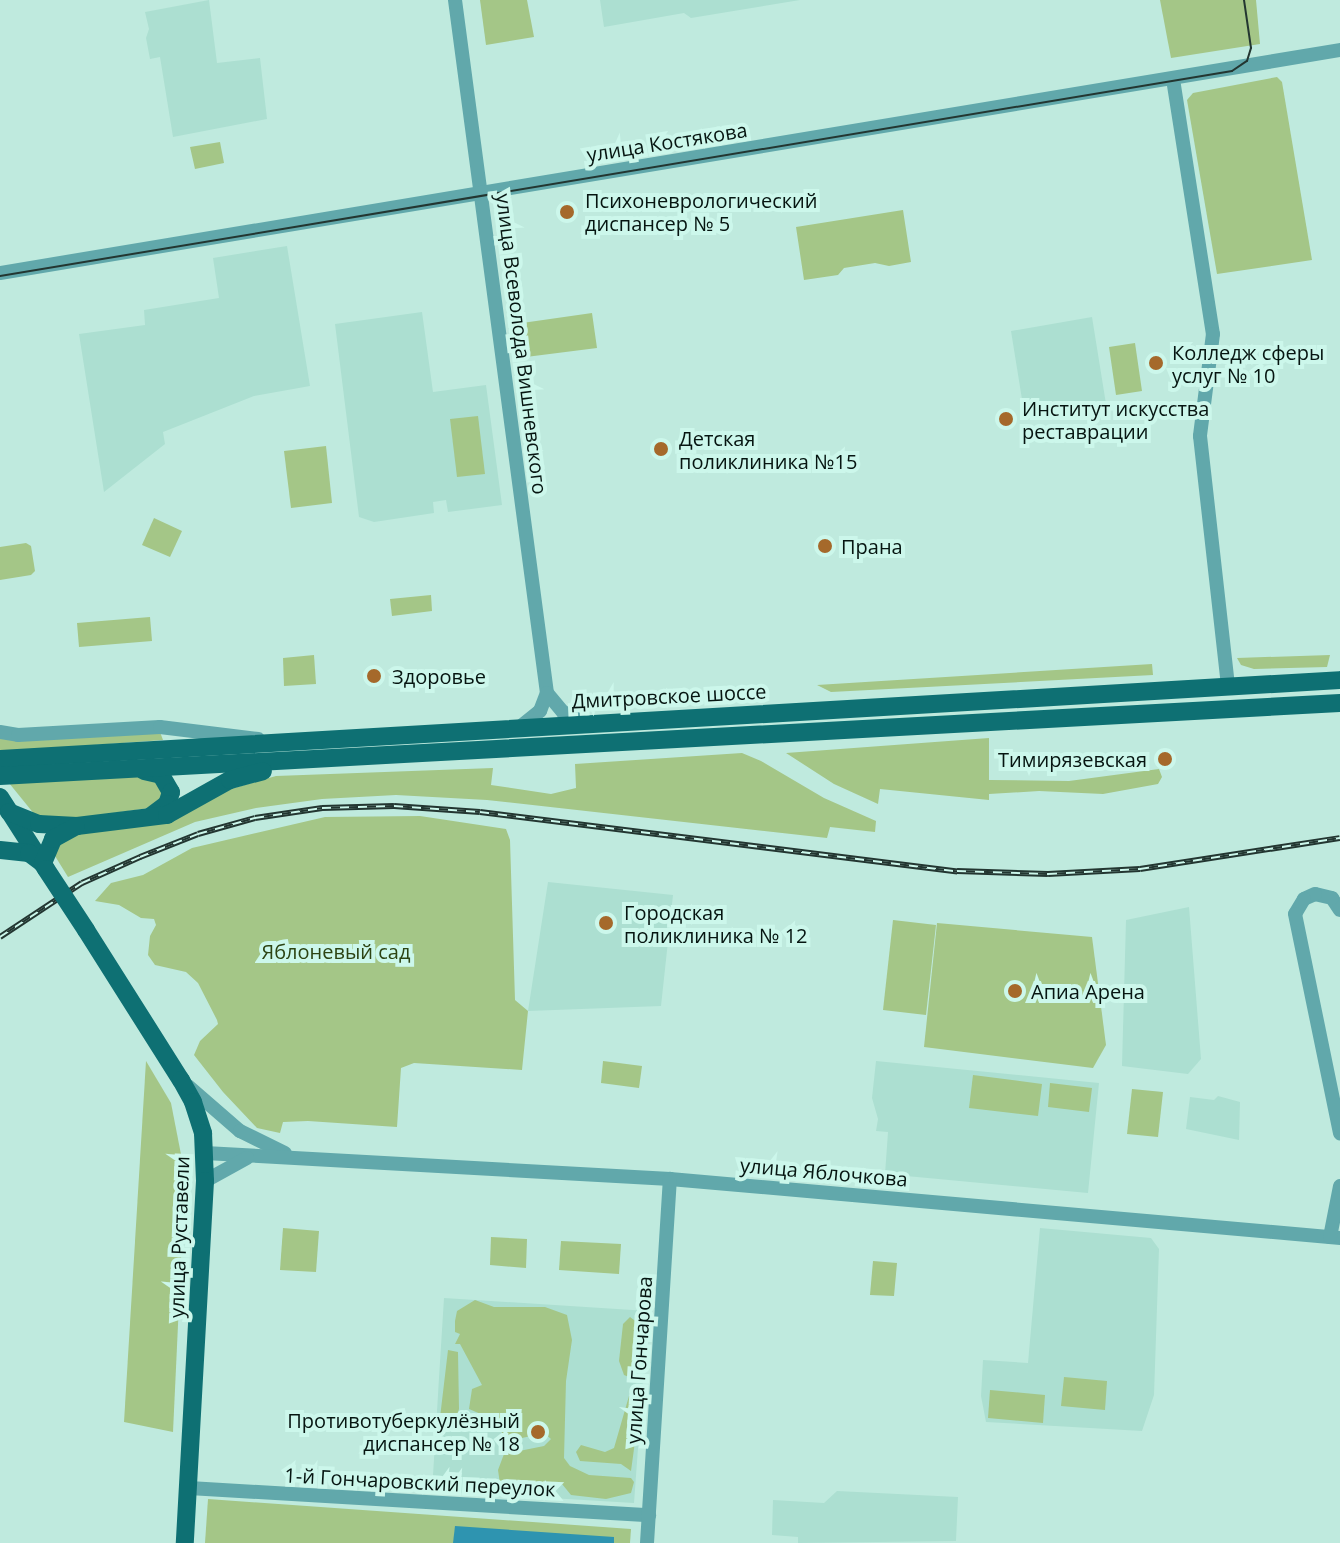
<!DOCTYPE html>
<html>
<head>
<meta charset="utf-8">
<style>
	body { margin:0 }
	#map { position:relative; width:1340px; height:1543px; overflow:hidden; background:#bfeade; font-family:"Open Sans",sans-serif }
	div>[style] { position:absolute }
	.built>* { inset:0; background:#acdfd1 }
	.green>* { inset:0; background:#a4c687 }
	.water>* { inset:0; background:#2e94b0 }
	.minor>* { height:14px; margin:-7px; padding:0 7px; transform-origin:7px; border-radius:7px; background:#61a8ab }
	.major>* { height:18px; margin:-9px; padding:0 9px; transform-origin:9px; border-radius:9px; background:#0e7073 }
	.tram>* { height:2px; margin:-1px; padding:0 1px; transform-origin:1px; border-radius:1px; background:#233631 }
	.rail>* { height:6px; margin-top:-3px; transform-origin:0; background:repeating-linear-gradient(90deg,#ccf7eb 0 9px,#233631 0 18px); box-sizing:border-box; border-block:2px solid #233631 }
	.major-bridge>* { height:18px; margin:-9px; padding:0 9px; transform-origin:9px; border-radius:9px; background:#0e7073 }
	.dots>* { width:22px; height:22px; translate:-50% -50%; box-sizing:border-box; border:4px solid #ccf7eb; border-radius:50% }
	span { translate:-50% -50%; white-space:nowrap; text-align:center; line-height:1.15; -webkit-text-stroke:8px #ccf7eb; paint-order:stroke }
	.street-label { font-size:20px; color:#061511 }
	.poi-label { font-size:20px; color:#061511 }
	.left { translate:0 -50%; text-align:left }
	.right { translate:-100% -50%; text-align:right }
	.park-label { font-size:20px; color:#2d4414 }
</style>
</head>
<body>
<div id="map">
	<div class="built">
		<div style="clip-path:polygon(209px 0,217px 63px,260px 58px,267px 119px,173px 137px,160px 57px,150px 59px,146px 38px,149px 29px,145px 12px)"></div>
		<div style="clip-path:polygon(600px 0,800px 0,691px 18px,684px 13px,604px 27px)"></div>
		<div style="clip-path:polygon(287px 246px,310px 386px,254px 396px,163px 432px,165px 444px,104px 492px,79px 334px,145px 325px,144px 310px,219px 298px,213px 258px)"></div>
		<div style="clip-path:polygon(422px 312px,433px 392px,486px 385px,502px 505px,448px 512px,446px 500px,433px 502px,434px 513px,374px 522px,359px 517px,335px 324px)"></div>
		<div style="clip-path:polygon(1092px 317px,1106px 404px,1025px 418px,1011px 331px)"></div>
		<div style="clip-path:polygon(548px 882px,673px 895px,661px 1006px,528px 1011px)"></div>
		<div style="clip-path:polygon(1189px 907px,1201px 1059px,1188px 1074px,1122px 1066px,1126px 920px)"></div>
		<div style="clip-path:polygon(876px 1061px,1099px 1083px,1088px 1193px,885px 1174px,888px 1132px,876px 1131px,878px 1119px,872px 1098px)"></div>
		<div style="clip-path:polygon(1218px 1096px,1240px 1102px,1239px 1140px,1186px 1129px,1190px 1097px,1214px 1100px)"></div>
		<div style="clip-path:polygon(1040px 1228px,1151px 1238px,1159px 1249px,1154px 1395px,1142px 1431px,986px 1422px,981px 1396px,983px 1360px,1028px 1363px)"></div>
		<div style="clip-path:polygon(444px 1298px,648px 1311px,634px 1503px,432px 1491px)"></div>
		<div style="clip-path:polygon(837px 1491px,958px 1497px,956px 1541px,798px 1543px,798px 1537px,772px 1535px,773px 1500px,824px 1503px)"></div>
	</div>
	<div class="green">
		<div style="clip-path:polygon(480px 0,527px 0,534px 37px,486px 45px)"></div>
		<div style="clip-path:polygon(1160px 0,1256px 0,1260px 44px,1171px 58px)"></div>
		<div style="clip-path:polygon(1277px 77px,1282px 82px,1312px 260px,1217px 274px,1187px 100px,1193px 93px)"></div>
		<div style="clip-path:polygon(220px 142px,224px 163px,195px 169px,190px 147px)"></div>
		<div style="clip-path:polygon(903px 210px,911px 262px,889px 266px,875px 263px,844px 268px,838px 275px,804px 280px,796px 227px)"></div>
		<div style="clip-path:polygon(592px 313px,597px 348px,526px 357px,522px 323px)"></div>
		<div style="clip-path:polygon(1135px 343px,1142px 391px,1116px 395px,1109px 347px)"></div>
		<div style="clip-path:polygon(478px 416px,485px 474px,457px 477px,450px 419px)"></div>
		<div style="clip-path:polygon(326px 446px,332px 503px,291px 508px,284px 451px)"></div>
		<div style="clip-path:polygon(154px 518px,182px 531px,170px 557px,142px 545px)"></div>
		<div style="clip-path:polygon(26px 543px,31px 546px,35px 571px,31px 575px,0 580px,0 547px)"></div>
		<div style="clip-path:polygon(431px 595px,432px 611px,392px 616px,390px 599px)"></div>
		<div style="clip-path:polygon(150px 617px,152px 641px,79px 647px,77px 623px)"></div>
		<div style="clip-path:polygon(314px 655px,316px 684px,284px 686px,283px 658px)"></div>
		<div style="clip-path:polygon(1330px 655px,1327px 667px,1254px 669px,1241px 665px,1237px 658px)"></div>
		<div style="clip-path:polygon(1152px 664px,1153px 675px,831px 692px,817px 685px)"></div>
		<div style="clip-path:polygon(160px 732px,163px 740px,0 752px,0 738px)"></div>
		<div style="clip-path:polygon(989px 738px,989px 780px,1069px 781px,1159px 769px,1162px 777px,1158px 784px,1103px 794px,1039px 791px,989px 794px,989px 800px,880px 789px,878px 804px,834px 784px,786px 753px)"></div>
		<div style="clip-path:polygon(742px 753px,761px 761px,824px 798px,876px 821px,875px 832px,830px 827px,827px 838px,487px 800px,396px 795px,322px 799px,256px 808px,195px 822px,68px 877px,55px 856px,57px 843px,67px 836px,276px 776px,493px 768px,491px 785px,551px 794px,576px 788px,575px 764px)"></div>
		<div style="clip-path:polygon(151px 776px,165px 787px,156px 807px,65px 820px,35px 815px,9px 783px)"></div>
		<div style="clip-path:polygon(420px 816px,506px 829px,510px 840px,515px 1000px,528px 1011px,522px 1070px,414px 1063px,401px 1068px,397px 1127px,308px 1121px,283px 1122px,280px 1133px,257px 1128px,223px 1092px,194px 1055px,200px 1041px,218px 1024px,217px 1020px,198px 983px,186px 972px,155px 965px,148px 955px,150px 936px,156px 925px,154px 919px,141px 918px,119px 905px,95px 901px,111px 883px,143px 875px,192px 848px,325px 817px)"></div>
		<div style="clip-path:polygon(893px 920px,936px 925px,926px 1015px,883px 1010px)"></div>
		<div style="clip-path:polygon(937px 923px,1092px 937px,1106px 1045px,1093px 1068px,924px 1047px)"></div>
		<div style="clip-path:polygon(146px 1061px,171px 1103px,185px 1175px,173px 1432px,124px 1422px)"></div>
		<div style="clip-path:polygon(603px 1061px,642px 1066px,639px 1088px,601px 1083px)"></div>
		<div style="clip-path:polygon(973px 1075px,1042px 1084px,1038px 1116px,969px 1108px)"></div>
		<div style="clip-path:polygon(1050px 1083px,1092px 1088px,1089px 1112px,1048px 1107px)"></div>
		<div style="clip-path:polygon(1132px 1089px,1163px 1092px,1158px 1137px,1127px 1134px)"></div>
		<div style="clip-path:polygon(283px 1228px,319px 1231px,316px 1272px,280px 1270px)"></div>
		<div style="clip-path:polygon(491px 1237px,527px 1239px,526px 1268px,490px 1265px)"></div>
		<div style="clip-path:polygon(561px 1241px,621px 1244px,619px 1274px,559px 1270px)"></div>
		<div style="clip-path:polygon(873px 1261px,897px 1263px,894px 1296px,870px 1295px)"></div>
		<div style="clip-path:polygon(475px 1300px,494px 1307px,545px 1307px,567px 1315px,572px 1340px,566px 1381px,564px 1458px,570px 1466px,589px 1475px,631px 1478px,634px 1482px,631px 1493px,606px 1499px,571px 1495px,562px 1484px,522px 1482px,501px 1491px,498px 1470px,504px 1454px,544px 1446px,551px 1439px,544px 1433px,522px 1438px,504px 1435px,490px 1418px,469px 1409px,472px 1389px,482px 1385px,460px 1344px,455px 1344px,460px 1334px,455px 1332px,455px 1321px,457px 1311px)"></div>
		<div style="clip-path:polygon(630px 1317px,642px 1326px,646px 1347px,634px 1379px,624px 1375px,619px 1361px,623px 1324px)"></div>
		<div style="clip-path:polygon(448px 1350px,458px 1352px,459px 1409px,456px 1419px,443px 1419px,442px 1430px,439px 1426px)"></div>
		<div style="clip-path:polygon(1064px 1377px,1107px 1381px,1105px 1410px,1061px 1406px)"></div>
		<div style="clip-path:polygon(990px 1390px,1045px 1395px,1043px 1423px,988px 1418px)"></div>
		<div style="clip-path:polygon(629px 1396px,635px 1396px,640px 1405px,631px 1471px,621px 1464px,580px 1461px,576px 1452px,581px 1445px,605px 1452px,614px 1448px)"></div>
		<div style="clip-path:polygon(208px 1499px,631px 1529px,630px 1543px,205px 1543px)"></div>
	</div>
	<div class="water">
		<div style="clip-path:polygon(455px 1526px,614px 1537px,614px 1543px,453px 1543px)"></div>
	</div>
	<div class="minor">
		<div style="left:455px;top:0;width:699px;rotate:82.44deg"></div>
		<div style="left:547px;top:693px;width:25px;rotate:50deg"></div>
		<div style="left:563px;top:712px;width:25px;rotate:27deg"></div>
		<div style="left:1173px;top:79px;width:258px;rotate:81.1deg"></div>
		<div style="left:1213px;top:334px;width:103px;rotate:97.3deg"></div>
		<div style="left:1200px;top:436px;width:253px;rotate:83.6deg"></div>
		<div style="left:0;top:273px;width:1358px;rotate:-9.45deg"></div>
		<div style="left:520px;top:727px;width:26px;rotate:-39deg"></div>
		<div style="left:540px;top:711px;width:19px;rotate:-69deg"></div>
		<div style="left:0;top:732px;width:18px;rotate:9deg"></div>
		<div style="left:18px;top:735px;width:142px;rotate:-3.2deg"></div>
		<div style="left:160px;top:727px;width:99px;rotate:7deg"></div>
		<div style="left:1340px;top:910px;width:14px;rotate:-124deg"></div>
		<div style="left:1332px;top:898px;width:17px;rotate:-167deg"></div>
		<div style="left:1315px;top:894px;width:12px;rotate:156deg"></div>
		<div style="left:1304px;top:899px;width:17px;rotate:121deg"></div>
		<div style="left:1295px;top:914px;width:224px;rotate:78.4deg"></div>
		<div style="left:188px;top:1086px;width:69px;rotate:40.9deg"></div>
		<div style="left:240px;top:1131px;width:50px;rotate:26.1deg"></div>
		<div style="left:205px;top:1153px;width:466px;rotate:3.2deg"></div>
		<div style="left:670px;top:1179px;width:673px;rotate:5.03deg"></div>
		<div style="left:205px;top:1181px;width:48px;rotate:-28.7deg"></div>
		<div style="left:1330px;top:1237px;width:52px;rotate:-78.9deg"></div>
		<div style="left:189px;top:1488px;width:461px;rotate:3.4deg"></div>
		<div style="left:647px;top:1543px;width:365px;rotate:-86.4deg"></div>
	</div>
	<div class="major">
		<div style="left:0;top:759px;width:1342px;rotate:-3.37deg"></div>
		<div style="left:144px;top:771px;width:17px;rotate:13deg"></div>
		<div style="left:161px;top:775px;width:20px;rotate:60deg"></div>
		<div style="left:171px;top:792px;width:13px;rotate:108deg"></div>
		<div style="left:167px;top:804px;width:20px;rotate:143deg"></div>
		<div style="left:0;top:776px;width:1342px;rotate:-3.12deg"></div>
		<div style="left:0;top:797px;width:85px;rotate:57.4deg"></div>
		<div style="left:9px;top:812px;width:32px;rotate:22deg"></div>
		<div style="left:39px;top:824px;width:38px;rotate:3deg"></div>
		<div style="left:77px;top:826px;width:91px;rotate:-7deg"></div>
		<div style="left:167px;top:815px;width:72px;rotate:-29.1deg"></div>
		<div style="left:230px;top:780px;width:34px;rotate:-15deg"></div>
		<div style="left:0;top:850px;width:29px;rotate:6deg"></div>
		<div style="left:29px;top:853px;width:15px;rotate:37deg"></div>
		<div style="left:43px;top:863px;width:26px;rotate:-67deg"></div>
		<div style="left:53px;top:839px;width:26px;rotate:-29deg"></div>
		<div style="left:86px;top:930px;width:178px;rotate:57.7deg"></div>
		<div style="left:181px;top:1080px;width:25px;rotate:61deg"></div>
		<div style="left:193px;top:1102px;width:33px;rotate:72deg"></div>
		<div style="left:203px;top:1133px;width:48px;rotate:87.6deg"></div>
		<div style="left:205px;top:1181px;width:363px;rotate:93.2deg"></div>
	</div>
	<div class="tram">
		<div style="left:0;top:276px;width:1249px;rotate:-9.45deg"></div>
		<div style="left:1232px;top:71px;width:18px;rotate:-34deg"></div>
		<div style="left:1247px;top:61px;width:14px;rotate:-73deg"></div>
		<div style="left:1251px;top:48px;width:49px;rotate:-98.3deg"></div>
	</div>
	<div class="rail">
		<div style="left:0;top:937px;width:98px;rotate:-33.4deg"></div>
		<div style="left:82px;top:883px;width:64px;rotate:-24.1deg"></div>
		<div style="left:140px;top:857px;width:62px;rotate:-21.6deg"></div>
		<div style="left:198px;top:834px;width:59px;rotate:-15.7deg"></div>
		<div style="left:255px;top:818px;width:68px;rotate:-8.5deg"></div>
		<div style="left:322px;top:808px;width:72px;rotate:-1.6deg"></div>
		<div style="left:394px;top:806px;width:86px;rotate:4deg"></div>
		<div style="left:480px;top:812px;width:481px;rotate:7.1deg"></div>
		<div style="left:957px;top:871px;width:91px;rotate:1.9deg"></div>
		<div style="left:1048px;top:874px;width:92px;rotate:-3.1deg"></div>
		<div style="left:1140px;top:869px;width:202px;rotate:-8.8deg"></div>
	</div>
	<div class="major-bridge">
		<div style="left:46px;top:869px;width:73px;rotate:56.7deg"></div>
	</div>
	<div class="dots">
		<div style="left:567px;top:212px;background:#a5692b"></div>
		<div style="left:1156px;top:363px;background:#a5692b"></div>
		<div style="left:1006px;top:419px;background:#a5692b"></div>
		<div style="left:661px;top:449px;background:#a5692b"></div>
		<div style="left:825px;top:546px;background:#a5692b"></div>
		<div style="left:374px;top:676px;background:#a5692b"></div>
		<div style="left:1165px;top:759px;background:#a5692b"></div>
		<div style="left:606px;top:923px;background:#a5692b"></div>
		<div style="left:1015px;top:991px;background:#a5692b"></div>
		<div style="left:538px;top:1432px;background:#a5692b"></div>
	</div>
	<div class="street-label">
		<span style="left:667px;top:142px;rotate:-9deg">улица Костякова</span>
		<span style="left:522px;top:344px;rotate:83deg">улица Всеволода Вишневского</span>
		<span style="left:669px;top:696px;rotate:-3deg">Дмитровское шоссе</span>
		<span style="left:824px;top:1172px;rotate:5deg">улица Яблочкова</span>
		<span style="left:179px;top:1237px;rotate:-88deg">улица Руставели</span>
		<span style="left:639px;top:1360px;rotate:-86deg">улица Гончарова</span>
		<span style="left:420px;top:1482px;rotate:3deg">1-й Гончаровский переулок</span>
	</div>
	<div class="poi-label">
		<span class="left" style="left:585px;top:212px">Психоневрологический<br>диспансер № 5</span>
		<span class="left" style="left:1172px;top:364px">Колледж сферы<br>услуг № 10</span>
		<span class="left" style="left:1022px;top:420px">Институт искусства<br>реставрации</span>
		<span class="left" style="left:679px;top:450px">Детская<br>поликлиника №15</span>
		<span class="left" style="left:841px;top:546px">Прана</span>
		<span class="left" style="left:392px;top:676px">Здоровье</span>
		<span class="right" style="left:1147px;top:759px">Тимирязевская</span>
		<span class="left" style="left:624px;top:924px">Городская<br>поликлиника № 12</span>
		<span class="left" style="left:1031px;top:991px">Апиа Арена</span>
		<span class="right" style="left:520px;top:1432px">Противотуберкулёзный<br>диспансер № 18</span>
	</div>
	<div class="park-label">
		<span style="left:336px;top:951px">Яблоневый сад</span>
	</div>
</div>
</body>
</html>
